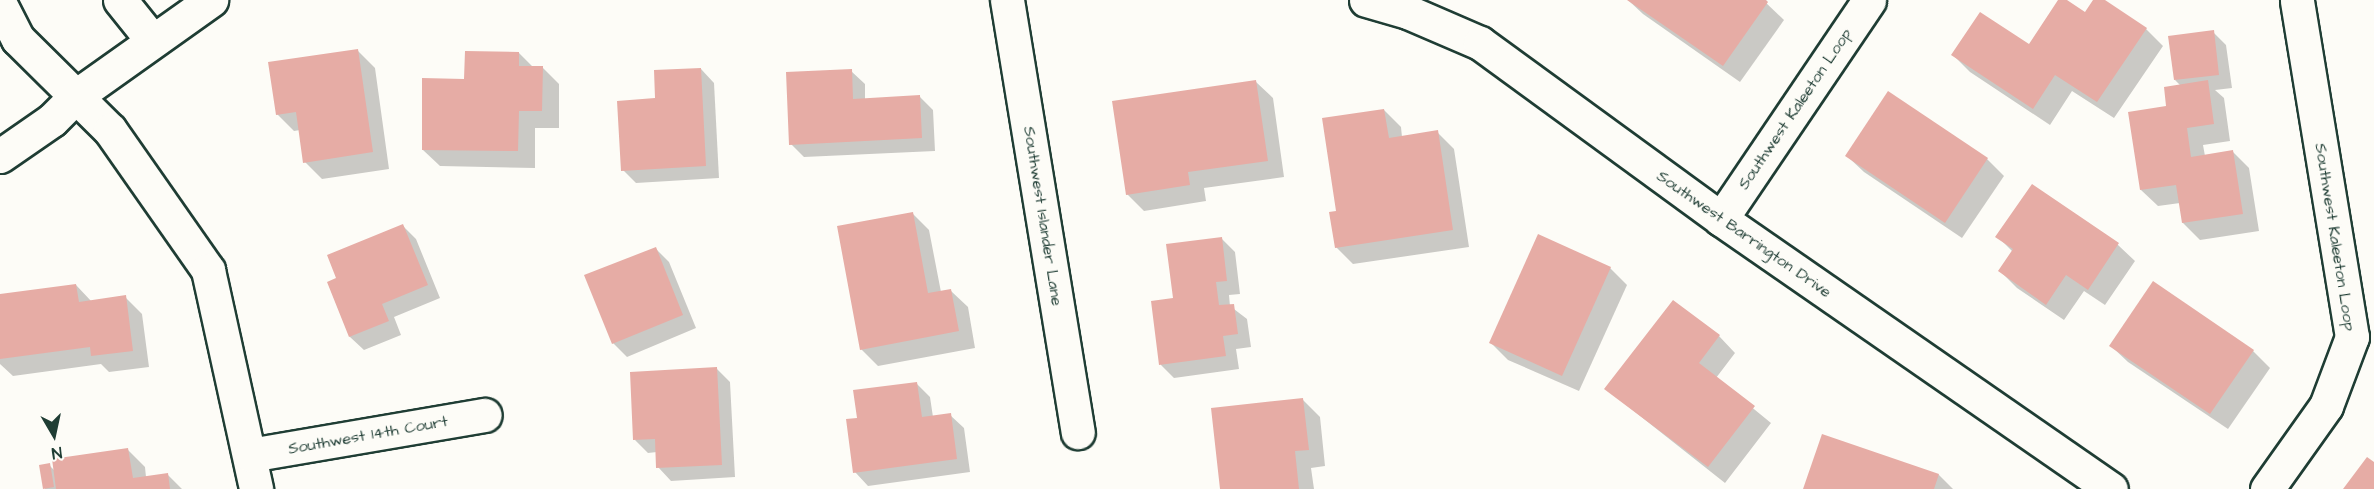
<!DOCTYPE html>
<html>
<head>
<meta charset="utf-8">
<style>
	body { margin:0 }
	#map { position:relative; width:2374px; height:489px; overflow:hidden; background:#fdfcf7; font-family:"Architects Daughter",sans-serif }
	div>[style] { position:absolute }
	.shadow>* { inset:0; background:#0003 }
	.building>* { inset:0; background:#e6aca5 }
	.roads { filter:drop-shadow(2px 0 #1f3d34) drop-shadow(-2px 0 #1f3d34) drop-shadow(0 2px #1f3d34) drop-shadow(0 -2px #1f3d34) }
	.minor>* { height:33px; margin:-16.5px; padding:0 16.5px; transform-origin:16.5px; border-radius:16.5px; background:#fdfcf7 }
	span { translate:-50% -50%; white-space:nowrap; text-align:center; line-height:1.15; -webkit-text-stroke:4.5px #fdfcf7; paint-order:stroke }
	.street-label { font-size:16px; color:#1f3d34 }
	.north { position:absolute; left:24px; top:405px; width:60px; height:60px; -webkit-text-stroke:4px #fdfcf7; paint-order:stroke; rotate:171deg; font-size:16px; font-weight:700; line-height:24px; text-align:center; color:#1f3d34 }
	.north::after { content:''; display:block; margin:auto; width:21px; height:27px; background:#1f3d34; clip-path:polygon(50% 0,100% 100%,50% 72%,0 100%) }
</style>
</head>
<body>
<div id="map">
	<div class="shadow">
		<div style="clip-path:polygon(1628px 0,1763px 0,1784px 20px,1740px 82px,1643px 14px)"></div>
		<div style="clip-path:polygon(2060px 0,2085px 14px,2095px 0,2102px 0,2146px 29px,2163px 46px,2114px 118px,2072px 91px,2050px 125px,1970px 72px,1953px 55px,2029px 46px)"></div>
		<div style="clip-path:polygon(2213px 32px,2226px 45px,2232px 88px,2215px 90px,2224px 98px,2230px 141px,2203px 145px,2205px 156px,2233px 152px,2249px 168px,2259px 231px,2200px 240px,2183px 223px,2180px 203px,2158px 206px,2141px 190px,2168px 107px,2181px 86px,2175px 80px)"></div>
		<div style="clip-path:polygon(358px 51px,375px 68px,389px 169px,322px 179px,305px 162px,300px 130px,294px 131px,277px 114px)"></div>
		<div style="clip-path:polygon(519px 53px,533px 67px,542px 67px,559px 84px,559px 128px,535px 128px,535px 168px,440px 166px,423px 150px,466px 80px)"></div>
		<div style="clip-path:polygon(701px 69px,714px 83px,719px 178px,636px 183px,623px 170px,657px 100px)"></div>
		<div style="clip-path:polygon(851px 71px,865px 84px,865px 100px,920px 97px,933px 110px,935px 151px,804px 157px,791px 144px)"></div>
		<div style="clip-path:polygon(1256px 82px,1273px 98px,1284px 177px,1204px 188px,1206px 201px,1144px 211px,1127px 194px)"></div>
		<div style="clip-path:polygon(1384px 110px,1401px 127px,1402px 137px,1437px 132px,1454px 149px,1469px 247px,1353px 264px,1336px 247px)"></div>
		<div style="clip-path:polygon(1847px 156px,1987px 159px,2004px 176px,1962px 238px,1864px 172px)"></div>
		<div style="clip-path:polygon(912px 213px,929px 230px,941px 292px,951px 291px,968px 307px,975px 348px,878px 366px,861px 349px)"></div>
		<div style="clip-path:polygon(403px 226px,416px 239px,440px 298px,394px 317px,401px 335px,364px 350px,350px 337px,328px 283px,338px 279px)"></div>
		<div style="clip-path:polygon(1997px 236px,2118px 245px,2135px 261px,2105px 305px,2084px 291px,2064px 320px,2017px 288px,2000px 271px,2013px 252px)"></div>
		<div style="clip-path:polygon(1221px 238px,1235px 252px,1240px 294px,1229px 295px,1230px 306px,1247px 319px,1251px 347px,1236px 349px,1239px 369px,1174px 378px,1161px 365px,1153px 302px,1174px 299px)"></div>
		<div style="clip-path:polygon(656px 249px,669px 262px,696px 328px,627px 357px,613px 343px)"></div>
		<div style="clip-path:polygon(1610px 268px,1627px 285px,1579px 391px,1508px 360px,1491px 343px)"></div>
		<div style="clip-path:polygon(2154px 283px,2253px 351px,2270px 368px,2228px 429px,2128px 362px,2111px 346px)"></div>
		<div style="clip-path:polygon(76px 285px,92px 302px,125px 297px,142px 314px,149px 367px,109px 372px,101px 364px,13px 376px,0 364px,0 296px)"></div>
		<div style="clip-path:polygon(1719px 336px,1735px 353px,1716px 378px,1771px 423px,1725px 483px,1606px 389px)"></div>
		<div style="clip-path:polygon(717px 369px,730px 382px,735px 477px,671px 481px,658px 467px,657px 452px,648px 453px,635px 440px)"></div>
		<div style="clip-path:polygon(916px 383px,930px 397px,933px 417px,950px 415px,964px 428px,970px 472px,868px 486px,855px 472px,859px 420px)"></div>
		<div style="clip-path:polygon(1303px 400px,1320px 417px,1325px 466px,1311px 468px,1314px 489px,1222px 489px)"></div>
		<div style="clip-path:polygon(128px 450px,145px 467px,146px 477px,167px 474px,182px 489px,45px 489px,40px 467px,49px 465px,55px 471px)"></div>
		<div style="clip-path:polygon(1939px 475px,1953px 489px,1804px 489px)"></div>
	</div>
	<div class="building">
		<div style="clip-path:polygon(1627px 0,1766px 0,1768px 2px,1723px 66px)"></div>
		<div style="clip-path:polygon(2058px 0,2067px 0,2085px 12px,2093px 0,2105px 0,2147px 28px,2097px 102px,2055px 75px,2033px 109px,1951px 55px,1980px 12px,2029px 44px)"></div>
		<div style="clip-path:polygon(2214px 30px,2219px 75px,2174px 80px,2168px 36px)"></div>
		<div style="clip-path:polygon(358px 49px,373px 152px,303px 163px,296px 112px,276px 115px,268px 62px)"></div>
		<div style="clip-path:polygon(465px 51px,519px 52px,519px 66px,543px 66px,542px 111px,519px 111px,518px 151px,422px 150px,422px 78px,464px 79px)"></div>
		<div style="clip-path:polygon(701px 68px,706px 166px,621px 171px,617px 101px,655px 98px,654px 70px)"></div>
		<div style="clip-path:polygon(852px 69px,853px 99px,920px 95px,922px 138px,789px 145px,786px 72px)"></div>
		<div style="clip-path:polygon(1256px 80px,1268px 161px,1188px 172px,1190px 185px,1126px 195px,1112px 101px)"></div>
		<div style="clip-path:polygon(2208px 80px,2214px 124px,2187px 128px,2191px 157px,2233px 150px,2243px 214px,2182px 223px,2176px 185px,2140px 190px,2128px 112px,2166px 106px,2164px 87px)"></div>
		<div style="clip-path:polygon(1888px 91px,1988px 158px,1945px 223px,1845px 156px)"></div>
		<div style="clip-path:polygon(1384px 109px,1389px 138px,1438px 130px,1453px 230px,1335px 248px,1329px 212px,1336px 211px,1322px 118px)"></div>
		<div style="clip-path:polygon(2032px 184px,2119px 243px,2088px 290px,2066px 275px,2046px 305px,1998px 271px,2013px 249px,1995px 237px)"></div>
		<div style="clip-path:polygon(913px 212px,928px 293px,951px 289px,959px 331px,860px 350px,837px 226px)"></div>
		<div style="clip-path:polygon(403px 224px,428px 285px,382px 304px,389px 321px,349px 337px,327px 282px,336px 278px,327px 255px)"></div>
		<div style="clip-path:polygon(1538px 234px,1611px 267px,1562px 376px,1489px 343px)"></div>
		<div style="clip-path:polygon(1222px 237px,1227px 281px,1216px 282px,1219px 305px,1234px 304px,1238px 334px,1223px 336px,1226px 356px,1159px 365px,1151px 301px,1173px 298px,1166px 244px)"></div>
		<div style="clip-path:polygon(656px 247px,683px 315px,612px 344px,584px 275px)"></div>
		<div style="clip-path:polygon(2153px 281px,2254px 350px,2210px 414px,2109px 346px)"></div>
		<div style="clip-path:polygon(76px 284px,79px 302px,126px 295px,133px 351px,91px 356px,90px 347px,0 359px,0 294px)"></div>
		<div style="clip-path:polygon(1673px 300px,1720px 335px,1699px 363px,1755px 406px,1708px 467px,1604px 389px)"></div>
		<div style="clip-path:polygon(717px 367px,722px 465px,656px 468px,655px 439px,633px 440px,630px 372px)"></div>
		<div style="clip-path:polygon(917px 382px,922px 417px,951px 413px,957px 459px,853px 473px,846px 419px,857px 418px,853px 390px)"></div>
		<div style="clip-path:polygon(1303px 398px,1309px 450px,1295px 451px,1299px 489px,1220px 489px,1211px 408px)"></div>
		<div style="clip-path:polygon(1822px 434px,1939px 474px,1934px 489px,1803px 489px)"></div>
		<div style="clip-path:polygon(128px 448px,133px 478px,168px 473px,170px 489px,56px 489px,52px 459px)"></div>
		<div style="clip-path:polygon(2367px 457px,2374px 462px,2374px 489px,2343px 489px)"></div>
		<div style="clip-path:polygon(50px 463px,54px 487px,43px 489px,39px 465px)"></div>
	</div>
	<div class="roads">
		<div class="minor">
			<div style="left:120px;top:0;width:51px;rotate:51.3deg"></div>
			<div style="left:1007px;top:0;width:438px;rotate:80.7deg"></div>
			<div style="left:1366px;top:0;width:44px;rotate:15.9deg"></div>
			<div style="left:1408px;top:12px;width:78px;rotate:23.3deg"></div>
			<div style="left:1480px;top:43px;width:298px;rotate:36.1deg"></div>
			<div style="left:1721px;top:219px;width:474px;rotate:34.7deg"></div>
			<div style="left:0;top:4px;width:39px;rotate:63deg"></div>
			<div style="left:18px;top:39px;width:129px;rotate:44.7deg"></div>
			<div style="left:110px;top:130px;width:171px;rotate:55deg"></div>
			<div style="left:208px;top:270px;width:224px;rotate:77.6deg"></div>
			<div style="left:0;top:156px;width:63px;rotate:-34.7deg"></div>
			<div style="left:52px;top:120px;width:34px;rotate:-45deg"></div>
			<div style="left:76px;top:96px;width:166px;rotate:-35.4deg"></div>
			<div style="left:1721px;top:219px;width:264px;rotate:-55.9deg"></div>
			<div style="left:250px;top:455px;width:238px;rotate:-9.7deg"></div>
			<div style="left:2267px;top:489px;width:102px;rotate:-54.6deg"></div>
			<div style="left:2326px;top:406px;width:74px;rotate:-69.4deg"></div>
			<div style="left:2352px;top:337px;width:341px;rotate:-99.3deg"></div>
		</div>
	</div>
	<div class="street-label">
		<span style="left:1795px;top:109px;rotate:-56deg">Southwest Kaleeton Loop</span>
		<span style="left:1043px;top:216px;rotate:81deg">Southwest Islander Lane</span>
		<span style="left:1744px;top:234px;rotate:35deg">Southwest Barrington Drive</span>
		<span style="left:2335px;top:237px;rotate:81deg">Southwest Kaleeton Loop</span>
		<span style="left:368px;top:435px;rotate:-10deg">Southwest 14th Court</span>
	</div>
	<div class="north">N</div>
</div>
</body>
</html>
